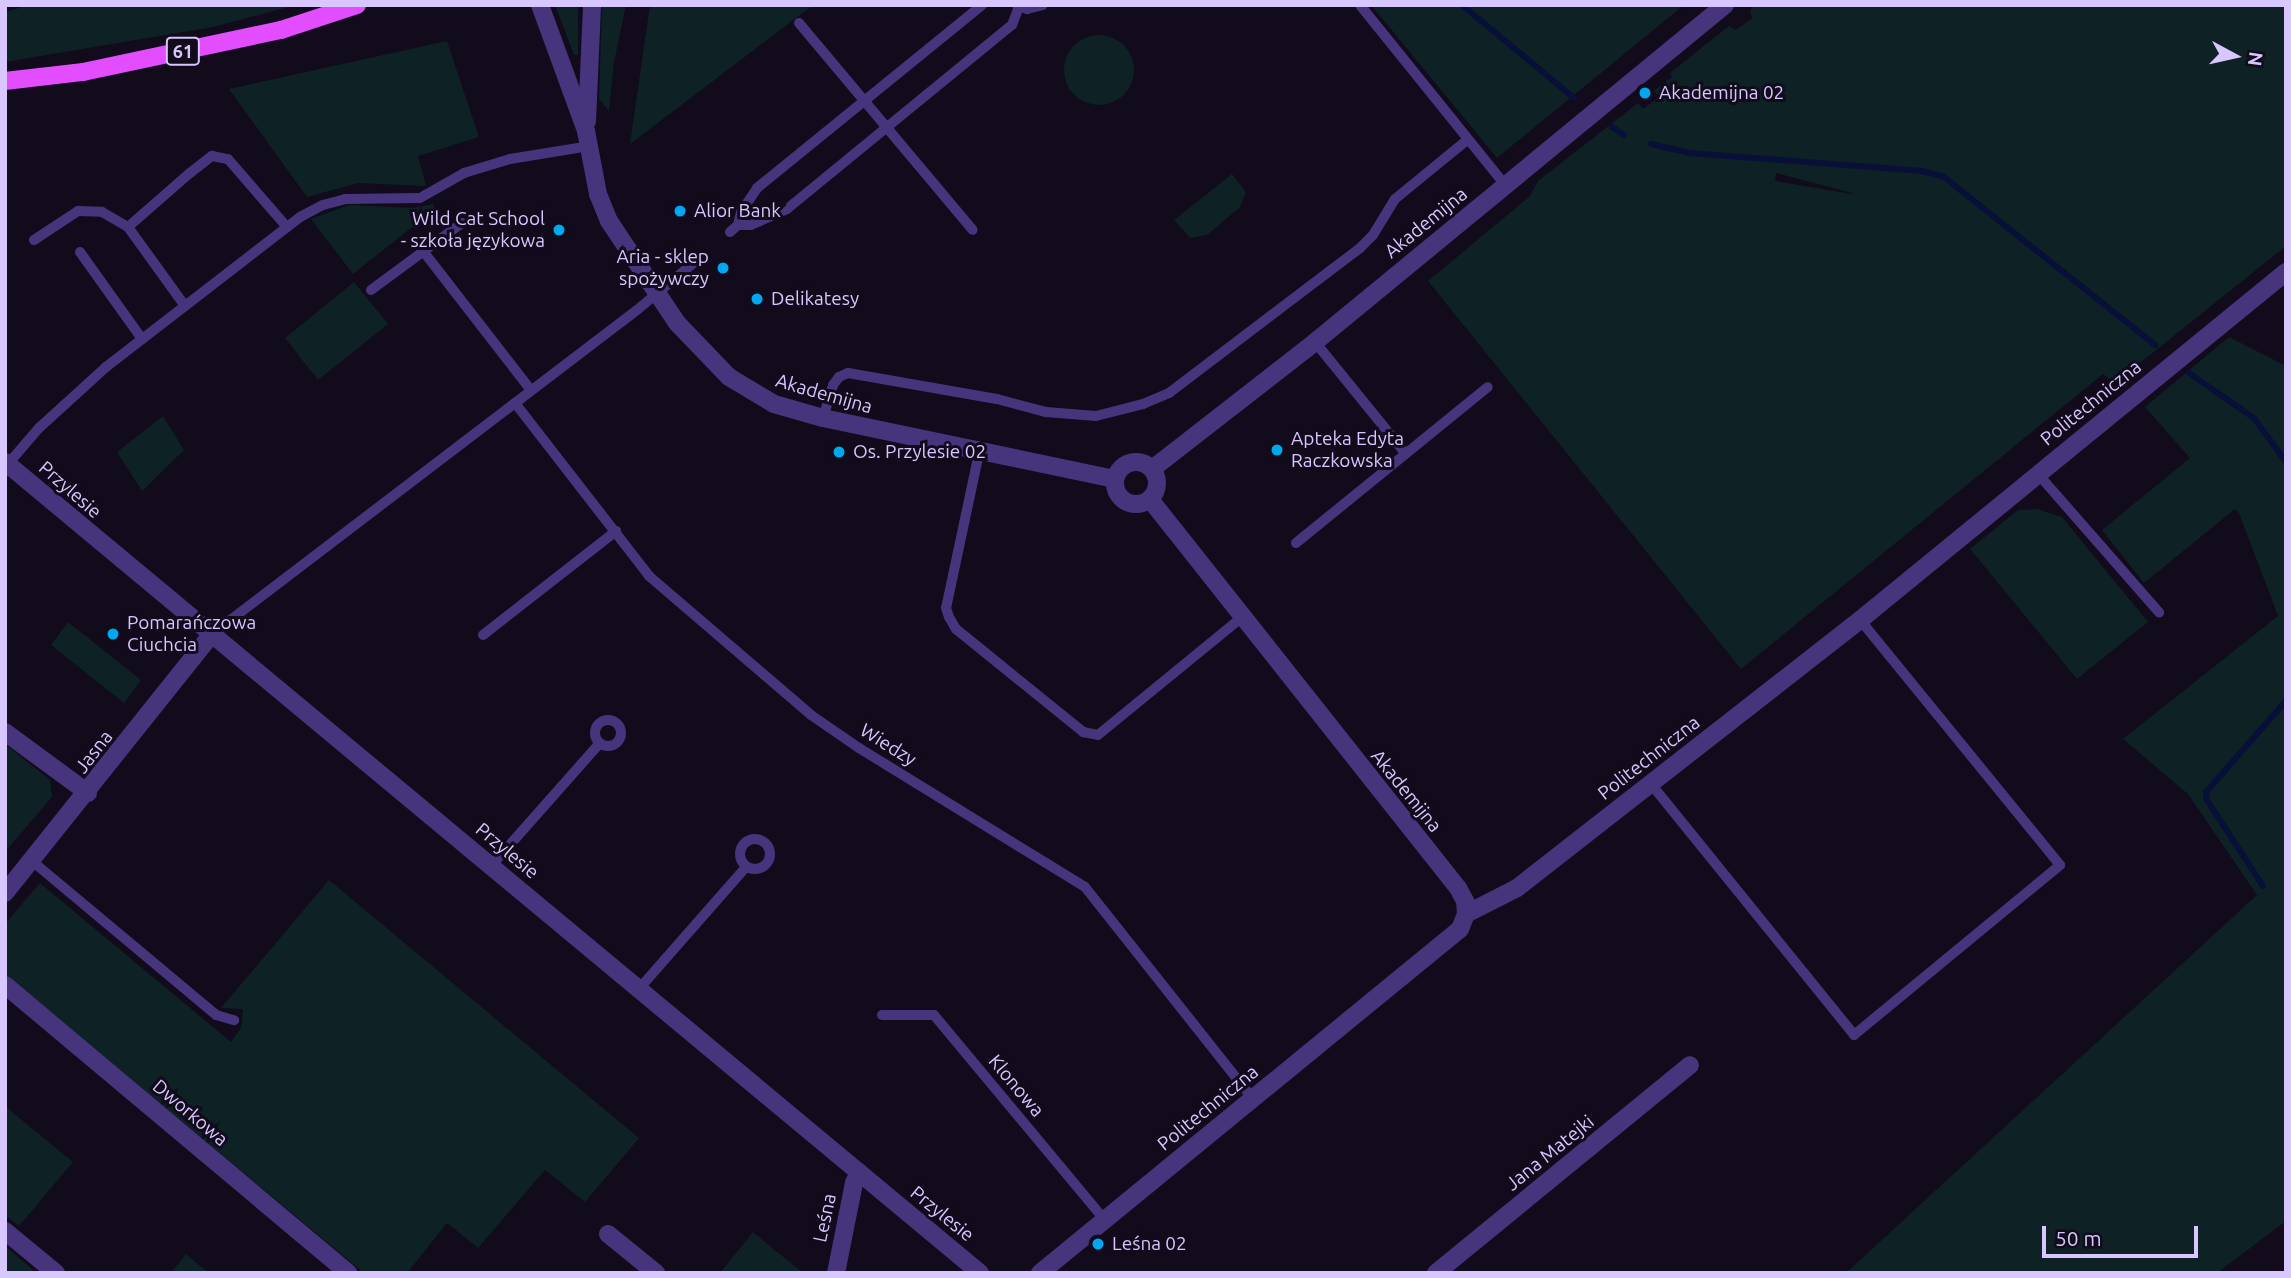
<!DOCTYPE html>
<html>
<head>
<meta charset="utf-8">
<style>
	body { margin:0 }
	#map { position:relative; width:2291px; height:1278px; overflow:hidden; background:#110b1c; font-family:Ubuntu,sans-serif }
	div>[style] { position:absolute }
	.green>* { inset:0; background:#0e2226 }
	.round { border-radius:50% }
	.stream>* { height:6px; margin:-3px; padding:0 3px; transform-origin:3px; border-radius:3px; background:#080f38 }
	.lane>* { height:10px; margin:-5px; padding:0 5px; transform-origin:5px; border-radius:5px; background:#46357c }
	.lane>.ring { margin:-5px; padding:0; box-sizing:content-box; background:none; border:10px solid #46357c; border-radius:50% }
	.street>* { height:18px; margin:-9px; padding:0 9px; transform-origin:9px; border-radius:9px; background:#46357c }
	.street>.ring { margin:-9px; padding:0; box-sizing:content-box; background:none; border:18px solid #46357c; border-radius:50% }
	.primary>* { height:18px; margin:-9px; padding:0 9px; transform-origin:9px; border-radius:9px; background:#e14dff }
	.dots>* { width:19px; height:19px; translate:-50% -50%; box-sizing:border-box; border:4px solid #110b1c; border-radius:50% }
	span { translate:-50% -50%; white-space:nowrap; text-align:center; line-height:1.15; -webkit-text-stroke:6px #110b1c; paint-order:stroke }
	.shield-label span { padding:2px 5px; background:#110b1c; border:2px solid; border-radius:5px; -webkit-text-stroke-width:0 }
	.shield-label { font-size:18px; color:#d8c6ff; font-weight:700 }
	.poi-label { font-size:19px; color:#d8c6ff }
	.left { translate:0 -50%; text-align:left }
	.right { translate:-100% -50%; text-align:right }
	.street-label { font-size:19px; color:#d8c6ff }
	.frame { position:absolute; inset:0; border:7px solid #d8c6ff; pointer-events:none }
	.north { position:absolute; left:2200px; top:21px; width:70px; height:70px; -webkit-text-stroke:5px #110b1c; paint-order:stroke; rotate:98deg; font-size:19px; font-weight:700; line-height:28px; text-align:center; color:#d8c6ff }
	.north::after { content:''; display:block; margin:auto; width:24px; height:32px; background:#d8c6ff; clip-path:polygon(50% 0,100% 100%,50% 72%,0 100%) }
	.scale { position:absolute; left:2042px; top:1226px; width:156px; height:32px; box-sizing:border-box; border:4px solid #d8c6ff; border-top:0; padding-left:9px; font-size:21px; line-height:24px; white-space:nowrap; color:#d8c6ff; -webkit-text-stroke:5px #110b1c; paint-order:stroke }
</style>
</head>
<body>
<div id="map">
	<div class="green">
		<div style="clip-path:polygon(29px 5px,296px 5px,213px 27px,5px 62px,5px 12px)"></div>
		<div style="clip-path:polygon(555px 5px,578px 5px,578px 55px,574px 55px)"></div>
		<div style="clip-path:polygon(602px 5px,626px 5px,614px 62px,609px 111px,599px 99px)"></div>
		<div style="clip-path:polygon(650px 5px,813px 5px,630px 144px)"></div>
		<div style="clip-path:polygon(1371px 5px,1684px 5px,1497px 158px)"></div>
		<div style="clip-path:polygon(evenodd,1756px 5px,2286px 5px,2286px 246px,2115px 383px,2103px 374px,1741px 669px,1428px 281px,1530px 196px,1538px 181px,1638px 103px,1643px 109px,1659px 97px,1654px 91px,1672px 77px,1670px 73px,1729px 26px,1736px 30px,1752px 18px,1750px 10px,1756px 5px,1776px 173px,1852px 193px,1852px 194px,1775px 181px,1776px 173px)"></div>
		<div class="round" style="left:1064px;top:35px;width:70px;height:70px"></div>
		<div style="clip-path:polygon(447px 41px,479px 137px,418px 156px,426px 186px,358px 183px,307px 197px,229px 89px)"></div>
		<div style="clip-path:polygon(1232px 174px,1246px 192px,1240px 207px,1207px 235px,1190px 238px,1174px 220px)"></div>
		<div style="clip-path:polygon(433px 204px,435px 209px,353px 274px,311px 219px,349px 205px,413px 208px)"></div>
		<div style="clip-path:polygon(354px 282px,388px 324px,318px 380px,285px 338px)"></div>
		<div style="clip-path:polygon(2229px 337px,2286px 366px,2286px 1221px,2217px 1273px,1846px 1273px,2257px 895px,2188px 794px,2123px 739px,2278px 616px,2239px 513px,2235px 509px,2144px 583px,2102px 530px,2190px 458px,2145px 407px)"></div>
		<div style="clip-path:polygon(163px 416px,184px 450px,142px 491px,117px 452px)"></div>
		<div style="clip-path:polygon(2037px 509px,2062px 517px,2148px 622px,2077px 679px,1970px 549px,2018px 510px)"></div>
		<div style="clip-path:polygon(68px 622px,141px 680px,124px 703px,51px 645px)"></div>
		<div style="clip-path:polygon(5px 744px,50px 780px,52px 797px,5px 852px)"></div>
		<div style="clip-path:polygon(329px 880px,639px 1138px,585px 1202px,545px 1170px,478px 1248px,447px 1223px,407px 1273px,364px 1273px,5px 974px,5px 924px,40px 883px,231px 1042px,241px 1028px,243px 1009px,221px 1008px)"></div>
		<div style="clip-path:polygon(5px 1106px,73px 1162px,19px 1226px,5px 1215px)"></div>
		<div style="clip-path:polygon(753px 1232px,803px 1273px,720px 1273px)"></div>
		<div style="clip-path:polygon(5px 1246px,33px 1270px,31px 1273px,5px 1273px)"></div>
		<div style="clip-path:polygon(186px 1254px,209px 1273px,171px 1273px)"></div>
	</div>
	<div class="stream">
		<div style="left:1462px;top:5px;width:146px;rotate:39.7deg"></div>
		<div style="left:1612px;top:127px;width:14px;rotate:34deg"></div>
		<div style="left:1651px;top:144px;width:39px;rotate:13deg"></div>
		<div style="left:1689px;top:153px;width:234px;rotate:4.4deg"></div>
		<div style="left:1922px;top:171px;width:23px;rotate:15deg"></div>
		<div style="left:1944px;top:177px;width:270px;rotate:38.5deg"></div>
		<div style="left:2189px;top:373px;width:79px;rotate:34.7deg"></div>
		<div style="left:2254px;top:418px;width:54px;rotate:54deg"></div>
		<div style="left:2263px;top:886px;width:103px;rotate:-123.1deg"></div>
		<div style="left:2207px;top:800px;width:8px;rotate:-97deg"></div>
		<div style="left:2206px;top:792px;width:121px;rotate:-48.7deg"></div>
	</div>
	<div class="lane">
		<div style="left:1017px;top:5px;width:11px;rotate:22deg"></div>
		<div style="left:1027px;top:9px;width:16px;rotate:-14deg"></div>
		<div style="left:1360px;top:5px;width:231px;rotate:51.1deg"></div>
		<div style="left:799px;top:23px;width:270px;rotate:50deg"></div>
		<div style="left:738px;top:225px;width:13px"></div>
		<div style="left:751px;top:225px;width:39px;rotate:-24deg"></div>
		<div style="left:787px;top:209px;width:291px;rotate:-39.3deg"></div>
		<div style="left:1012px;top:25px;width:19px;rotate:-69deg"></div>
		<div style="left:730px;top:232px;width:11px;rotate:-41deg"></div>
		<div style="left:738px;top:225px;width:13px;rotate:-77deg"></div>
		<div style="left:741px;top:212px;width:29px;rotate:-56deg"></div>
		<div style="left:757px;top:188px;width:290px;rotate:-39.1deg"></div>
		<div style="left:34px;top:240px;width:53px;rotate:-33.4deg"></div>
		<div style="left:78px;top:211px;width:24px;rotate:2deg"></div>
		<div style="left:102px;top:212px;width:30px;rotate:30deg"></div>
		<div style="left:423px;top:251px;width:176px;rotate:52.2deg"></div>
		<div style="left:80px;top:252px;width:107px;rotate:54.5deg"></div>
		<div style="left:371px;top:290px;width:113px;rotate:-36.4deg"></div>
		<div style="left:185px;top:306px;width:97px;rotate:-125.8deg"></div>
		<div style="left:128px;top:227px;width:82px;rotate:-41.1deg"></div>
		<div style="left:190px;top:173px;width:28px;rotate:-38deg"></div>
		<div style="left:212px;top:156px;width:16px;rotate:11deg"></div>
		<div style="left:228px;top:159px;width:90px;rotate:49.1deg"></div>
		<div style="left:1315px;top:342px;width:144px;rotate:50.9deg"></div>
		<div style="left:515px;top:403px;width:219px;rotate:52.2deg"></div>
		<div style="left:649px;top:576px;width:213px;rotate:40.6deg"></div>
		<div style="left:811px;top:715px;width:58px;rotate:34.5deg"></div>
		<div style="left:859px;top:748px;width:265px;rotate:31.6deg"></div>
		<div style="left:1085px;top:887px;width:270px;rotate:51.6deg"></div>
		<div style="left:823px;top:418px;width:34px;rotate:-73deg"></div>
		<div style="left:833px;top:385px;width:10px;rotate:-53deg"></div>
		<div style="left:839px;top:377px;width:10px;rotate:-24deg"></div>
		<div style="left:848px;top:373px;width:151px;rotate:9.9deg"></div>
		<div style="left:997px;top:399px;width:51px;rotate:14.9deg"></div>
		<div style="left:1046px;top:412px;width:50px;rotate:4.6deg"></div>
		<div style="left:1096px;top:416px;width:49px;rotate:-14.3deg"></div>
		<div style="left:1143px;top:404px;width:28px;rotate:-23deg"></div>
		<div style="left:1169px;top:393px;width:240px;rotate:-37.2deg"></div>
		<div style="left:1360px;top:248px;width:18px;rotate:-45deg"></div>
		<div style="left:1373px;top:235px;width:42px;rotate:-58.6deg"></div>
		<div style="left:1395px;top:199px;width:93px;rotate:-39.3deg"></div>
		<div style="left:979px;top:453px;width:158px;rotate:102deg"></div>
		<div style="left:946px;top:608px;width:9px;rotate:72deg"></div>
		<div style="left:949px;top:617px;width:14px;rotate:60deg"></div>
		<div style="left:956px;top:629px;width:164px;rotate:39deg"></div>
		<div style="left:1083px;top:732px;width:15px;rotate:11deg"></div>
		<div style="left:1098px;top:735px;width:185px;rotate:-39.3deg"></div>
		<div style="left:8px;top:464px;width:48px;rotate:-49.3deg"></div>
		<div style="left:39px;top:428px;width:91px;rotate:-42.3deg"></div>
		<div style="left:106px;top:367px;width:245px;rotate:-37.7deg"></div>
		<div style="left:300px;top:217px;width:26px;rotate:-28deg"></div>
		<div style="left:323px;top:205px;width:23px;rotate:-15deg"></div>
		<div style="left:345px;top:199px;width:75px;rotate:-0.8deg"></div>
		<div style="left:420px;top:198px;width:51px;rotate:-29.6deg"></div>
		<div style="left:464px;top:173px;width:48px;rotate:-16.9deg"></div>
		<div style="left:510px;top:159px;width:80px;rotate:-9.3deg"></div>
		<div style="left:2038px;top:474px;width:184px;rotate:48.8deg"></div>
		<div style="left:1296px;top:543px;width:247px;rotate:-39.1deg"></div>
		<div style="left:212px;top:634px;width:534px;rotate:-37.32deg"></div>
		<div style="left:637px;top:310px;width:85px;rotate:-39.7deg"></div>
		<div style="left:483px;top:635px;width:169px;rotate:-38deg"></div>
		<div class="ring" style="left:595px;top:720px;width:16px;height:16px"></div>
		<div style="left:1651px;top:784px;width:323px;rotate:51deg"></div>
		<div style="left:1854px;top:1035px;width:267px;rotate:-39.5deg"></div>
		<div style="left:2060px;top:865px;width:316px;rotate:-129.2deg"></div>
		<div class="ring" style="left:740px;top:839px;width:20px;height:20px"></div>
		<div style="left:32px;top:861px;width:240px;rotate:39.9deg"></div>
		<div style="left:216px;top:1015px;width:19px;rotate:16deg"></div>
		<div style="left:492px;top:865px;width:163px;rotate:-48.5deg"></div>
		<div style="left:638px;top:990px;width:164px;rotate:-48.7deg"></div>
		<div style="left:882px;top:1015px;width:52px"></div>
		<div style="left:934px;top:1015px;width:266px;rotate:50.2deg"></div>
	</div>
	<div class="street">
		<div style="left:540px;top:5px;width:134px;rotate:69.9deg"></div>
		<div style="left:586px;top:131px;width:64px;rotate:79.2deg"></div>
		<div style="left:598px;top:194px;width:29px;rotate:68deg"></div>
		<div style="left:609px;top:221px;width:123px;rotate:56.3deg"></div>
		<div style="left:677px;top:323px;width:75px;rotate:46.1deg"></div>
		<div style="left:729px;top:377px;width:52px;rotate:31deg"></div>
		<div style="left:774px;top:404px;width:51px;rotate:15.9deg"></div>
		<div style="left:823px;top:418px;width:298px;rotate:11.8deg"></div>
		<div style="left:587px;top:121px;width:116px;rotate:-87.5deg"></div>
		<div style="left:5px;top:462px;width:1268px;rotate:39.75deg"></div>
		<div class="ring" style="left:1115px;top:462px;width:24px;height:24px"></div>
		<div style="left:1152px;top:469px;width:207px;rotate:-37.9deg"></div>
		<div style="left:1315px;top:342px;width:531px;rotate:-39.42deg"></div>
		<div style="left:5px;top:732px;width:103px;rotate:36.3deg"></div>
		<div style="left:5px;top:893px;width:332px;rotate:-51.4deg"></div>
		<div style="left:1466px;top:914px;width:57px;rotate:-27deg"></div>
		<div style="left:1517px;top:888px;width:435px;rotate:-38deg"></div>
		<div style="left:1860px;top:620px;width:550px;rotate:-39.25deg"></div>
		<div style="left:5px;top:985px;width:448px;rotate:40deg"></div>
		<div style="left:5px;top:1231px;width:66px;rotate:39.5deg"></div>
		<div style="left:608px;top:1234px;width:62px;rotate:39.1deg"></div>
		<div style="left:836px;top:1273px;width:92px;rotate:-78.7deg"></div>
		<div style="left:854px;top:1183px;width:12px;rotate:-66deg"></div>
		<div style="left:1040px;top:1273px;width:543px;rotate:-39.32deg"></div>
		<div style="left:1460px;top:929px;width:16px;rotate:-68deg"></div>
		<div style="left:1466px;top:914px;width:13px;rotate:-94deg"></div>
		<div style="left:1465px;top:901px;width:15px;rotate:-118deg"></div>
		<div style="left:1458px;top:888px;width:496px;rotate:-128.4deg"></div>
		<div style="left:1436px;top:1273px;width:328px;rotate:-39.3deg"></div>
	</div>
	<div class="primary">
		<div style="left:5px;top:81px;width:79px;rotate:-6.6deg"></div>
		<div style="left:83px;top:72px;width:202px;rotate:-12deg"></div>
		<div style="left:281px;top:30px;width:80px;rotate:-18.2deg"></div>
	</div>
	<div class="dots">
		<div style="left:1645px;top:93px;background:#00a7f1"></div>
		<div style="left:680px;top:211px;background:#00a7f1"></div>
		<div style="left:559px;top:230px;background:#00a7f1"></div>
		<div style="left:723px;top:268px;background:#00a7f1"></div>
		<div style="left:757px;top:299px;background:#00a7f1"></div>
		<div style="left:1277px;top:450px;background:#00a7f1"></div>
		<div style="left:839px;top:452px;background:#00a7f1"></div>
		<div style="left:113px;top:634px;background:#00a7f1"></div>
		<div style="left:1098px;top:1244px;background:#00a7f1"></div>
	</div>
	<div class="shield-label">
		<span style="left:183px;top:51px">61</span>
	</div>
	<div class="poi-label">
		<span class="left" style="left:1659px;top:93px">Akademijna 02</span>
		<span class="left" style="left:694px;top:211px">Alior Bank</span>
		<span class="right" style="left:545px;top:230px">Wild Cat School<br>- szkoła językowa</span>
		<span class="right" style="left:709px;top:268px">Aria - sklep<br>spożywczy</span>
		<span class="left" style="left:771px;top:299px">Delikatesy</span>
		<span class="left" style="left:1291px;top:450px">Apteka Edyta<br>Raczkowska</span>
		<span class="left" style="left:853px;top:452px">Os. Przylesie 02</span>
		<span class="left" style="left:127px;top:634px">Pomarańczowa<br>Ciuchcia</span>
		<span class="left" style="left:1112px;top:1244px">Leśna 02</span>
	</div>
	<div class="street-label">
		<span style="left:1426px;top:223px;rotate:-39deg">Akademijna</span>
		<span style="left:824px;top:394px;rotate:16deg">Akademijna</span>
		<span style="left:2091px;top:403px;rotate:-39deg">Politechniczna</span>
		<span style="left:70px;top:490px;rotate:41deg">Przylesie</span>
		<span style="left:888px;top:745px;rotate:32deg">Wiedzy</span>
		<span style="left:94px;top:752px;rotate:-52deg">Jasna</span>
		<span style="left:1649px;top:758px;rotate:-38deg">Politechniczna</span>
		<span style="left:1406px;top:791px;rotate:51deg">Akademijna</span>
		<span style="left:507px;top:851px;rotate:40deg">Przylesie</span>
		<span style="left:1016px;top:1086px;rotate:50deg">Klonowa</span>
		<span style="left:1208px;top:1108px;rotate:-39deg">Politechniczna</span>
		<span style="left:190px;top:1113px;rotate:40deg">Dworkowa</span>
		<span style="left:1550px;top:1153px;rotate:-39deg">Jana Matejki</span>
		<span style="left:942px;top:1214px;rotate:39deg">Przylesie</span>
		<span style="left:825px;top:1218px;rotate:-78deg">Leśna</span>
	</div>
	<div class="frame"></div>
	<div class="north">N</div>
	<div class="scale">50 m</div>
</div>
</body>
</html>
